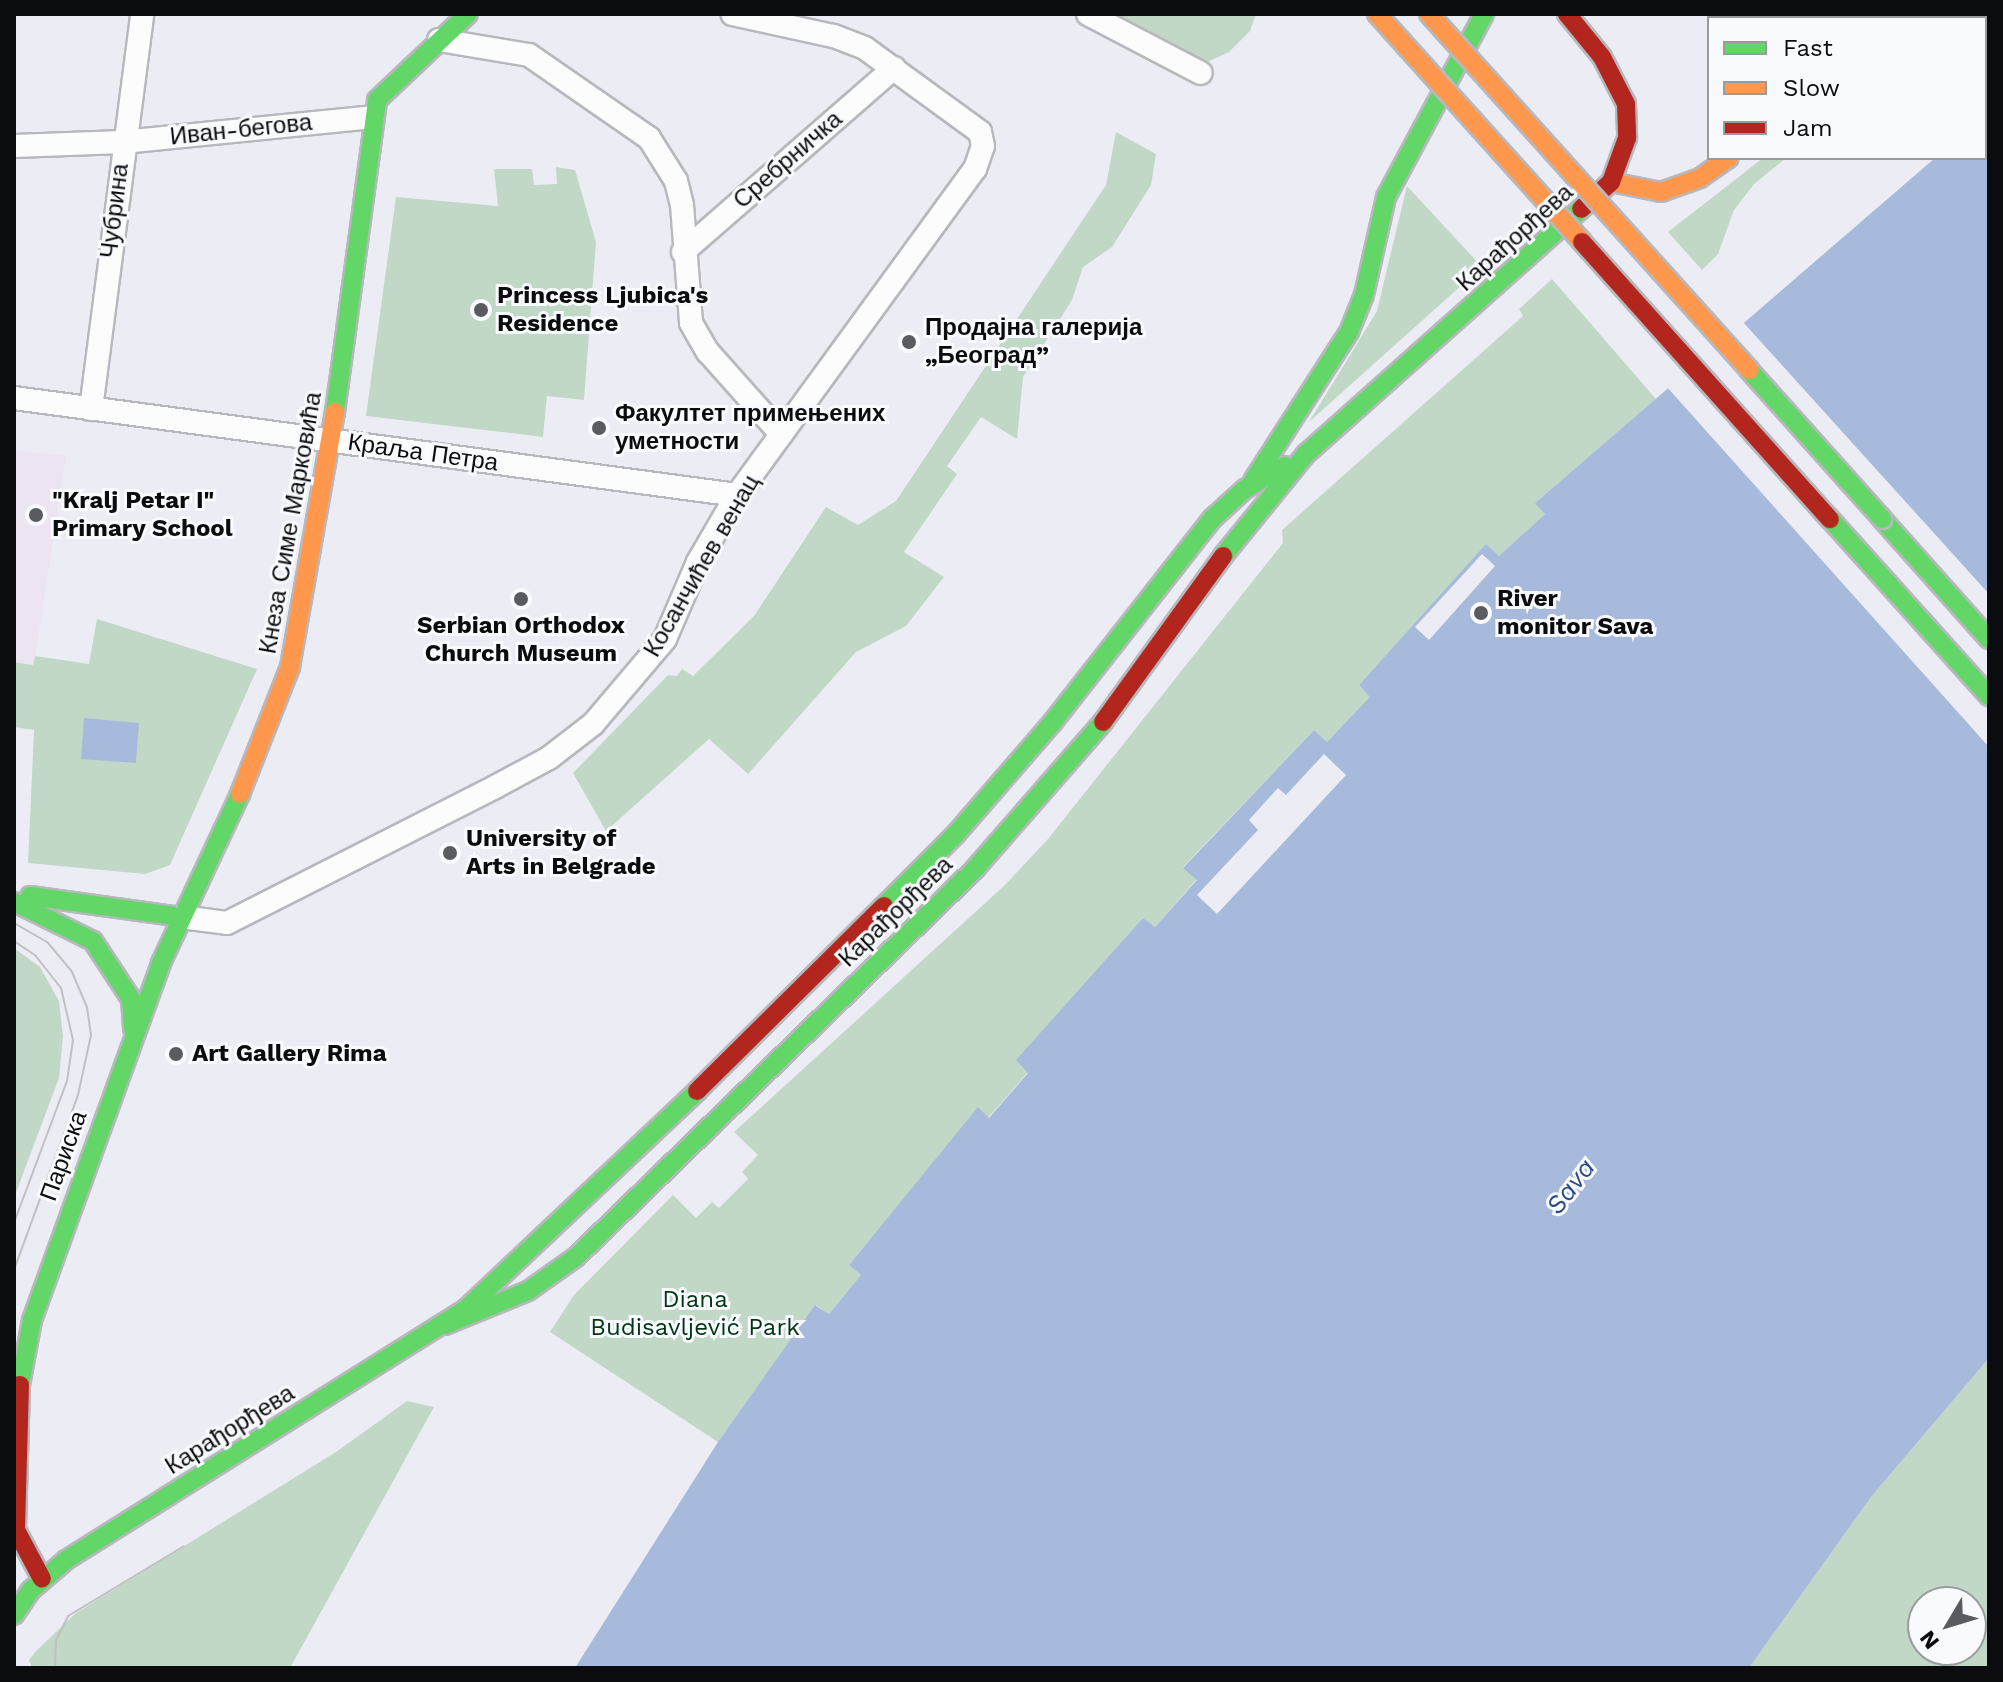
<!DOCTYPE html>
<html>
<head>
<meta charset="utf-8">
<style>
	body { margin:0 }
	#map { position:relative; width:2003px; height:1682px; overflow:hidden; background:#ecedf4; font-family:"Work Sans",sans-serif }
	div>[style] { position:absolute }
	.education>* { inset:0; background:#ece4f1 }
	.green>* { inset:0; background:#c1d8c7 }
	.water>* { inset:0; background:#a7badc }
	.pier>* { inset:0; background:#ecedf4 }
	.roads { filter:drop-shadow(2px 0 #b7b8bd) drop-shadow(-2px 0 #b7b8bd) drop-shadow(0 2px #b7b8bd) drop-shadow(0 -2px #b7b8bd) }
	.street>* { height:22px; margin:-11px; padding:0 11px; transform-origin:11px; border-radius:11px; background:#fcfcfd }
	.fast>* { height:18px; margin:-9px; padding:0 9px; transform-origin:9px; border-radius:9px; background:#63d668 }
	.slow>* { height:18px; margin:-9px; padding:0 9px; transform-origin:9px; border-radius:9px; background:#ff974d }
	.jam>* { height:18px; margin:-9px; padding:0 9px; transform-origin:9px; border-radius:9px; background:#b3261e }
	.tram>* { height:2px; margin:-1px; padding:0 1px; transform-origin:1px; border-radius:1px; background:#c0c0c2 }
	.bridges { filter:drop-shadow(2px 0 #b7b8bd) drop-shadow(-2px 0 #b7b8bd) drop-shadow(0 2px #b7b8bd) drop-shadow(0 -2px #b7b8bd) }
	.fast-bridge>* { height:18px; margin:-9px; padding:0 9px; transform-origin:9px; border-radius:9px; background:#63d668 }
	.slow-bridge>* { height:18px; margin:-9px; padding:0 9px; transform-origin:9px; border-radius:9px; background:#ff974d }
	.jam-bridge>* { height:18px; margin:-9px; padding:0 9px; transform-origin:9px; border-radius:9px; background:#b3261e }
	.dots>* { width:22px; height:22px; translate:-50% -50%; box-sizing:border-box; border:4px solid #f8fafe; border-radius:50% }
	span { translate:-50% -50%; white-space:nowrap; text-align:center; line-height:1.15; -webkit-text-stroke:6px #f8fafe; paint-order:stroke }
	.street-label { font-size:24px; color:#0b0c10 }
	.poi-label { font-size:24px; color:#0b0c10; font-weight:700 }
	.left { translate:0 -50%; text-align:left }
	.park-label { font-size:24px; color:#003612 }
	.water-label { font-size:26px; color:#2a4a84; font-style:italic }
	.frame { position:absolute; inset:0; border:16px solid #0b0c10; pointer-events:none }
	.legend { position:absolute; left:1707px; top:16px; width:280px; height:144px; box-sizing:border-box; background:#f8fafe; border:2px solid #999b9f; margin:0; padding:10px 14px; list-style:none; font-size:24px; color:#0b0c10 }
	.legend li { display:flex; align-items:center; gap:16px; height:40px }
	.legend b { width:40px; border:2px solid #999b9f }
	.north { position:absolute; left:1907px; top:1586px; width:80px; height:80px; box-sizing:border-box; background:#f8fafe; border:2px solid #999b9f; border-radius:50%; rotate:232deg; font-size:22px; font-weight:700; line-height:32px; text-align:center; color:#0b0c10 }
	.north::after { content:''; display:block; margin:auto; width:28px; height:36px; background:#5a5b60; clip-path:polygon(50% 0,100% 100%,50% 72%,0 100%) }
</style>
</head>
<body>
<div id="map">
	<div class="education">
		<div style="clip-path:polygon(14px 450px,66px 456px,34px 665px,14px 662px)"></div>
	</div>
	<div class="green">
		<div style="clip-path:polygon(1105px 14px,1256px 14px,1250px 31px,1229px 52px,1203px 64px)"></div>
		<div style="clip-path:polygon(1116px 132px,1156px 154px,1151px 185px,1112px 247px,1083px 267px,1072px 300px,1023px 377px,1017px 439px,981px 417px,947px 466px,957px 474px,904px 552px,944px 577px,906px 626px,856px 652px,748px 774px,709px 739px,606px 831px,573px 773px,668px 675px,677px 676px,682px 669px,693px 676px,754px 616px,826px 507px,858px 525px,896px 501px,1106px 185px)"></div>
		<div style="clip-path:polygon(1763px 158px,1786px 158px,1754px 184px,1734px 210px,1718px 254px,1702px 270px,1668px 232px)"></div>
		<div style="clip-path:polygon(556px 167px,575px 170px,596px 242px,584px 400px,547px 396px,543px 437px,366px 416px,396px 197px,498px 206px,494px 169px,532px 169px,534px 185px,557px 184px)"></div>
		<div style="clip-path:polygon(1407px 186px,1482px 267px,1309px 422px,1377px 311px)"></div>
		<div style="clip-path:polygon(1552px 279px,1656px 399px,1536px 502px,1545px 514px,1498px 557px,1486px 545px,1359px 685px,1371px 697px,1327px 742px,1314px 730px,1183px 867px,1197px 879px,1154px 928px,1143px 918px,1017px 1061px,1028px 1072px,988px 1118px,978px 1108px,849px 1265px,861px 1275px,829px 1314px,816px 1305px,718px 1442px,550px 1332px,574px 1295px,673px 1195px,696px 1218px,712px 1202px,719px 1208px,748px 1179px,742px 1172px,758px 1155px,734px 1132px,1005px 885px,1048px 839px,1283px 543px,1282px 530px,1523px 316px,1519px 309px)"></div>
		<div style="clip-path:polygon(97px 619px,257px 669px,170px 865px,145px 874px,28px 863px,34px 730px,14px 727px,14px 662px,33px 665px,35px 656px,89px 664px)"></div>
		<div style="clip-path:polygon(14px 948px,40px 967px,59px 1001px,63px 1036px,59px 1078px,14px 1198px)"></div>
		<div style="clip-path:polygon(evenodd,1989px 1358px,1989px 1668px,1749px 1668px,1871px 1497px,1989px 1358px,1923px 1602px,1971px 1602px,1971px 1650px,1923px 1650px,1923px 1602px)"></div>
		<div style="clip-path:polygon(407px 1401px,434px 1407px,290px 1668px,32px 1668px,29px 1660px,36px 1651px,76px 1613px,336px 1452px)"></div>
	</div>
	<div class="water">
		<div style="clip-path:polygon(1989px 113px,1989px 1358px,1871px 1497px,1749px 1668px,575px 1668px,718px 1442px,815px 1305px,829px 1314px,861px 1275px,849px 1265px,978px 1107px,989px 1118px,1028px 1073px,1016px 1060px,1143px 918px,1155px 927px,1197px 880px,1183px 868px,1314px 730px,1327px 742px,1370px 697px,1359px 685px,1486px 544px,1499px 556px,1545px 514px,1535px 503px,1935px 158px,1985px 158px)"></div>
		<div style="clip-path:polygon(84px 718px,139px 723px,136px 763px,81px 759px)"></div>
	</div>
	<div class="pier">
		<div style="clip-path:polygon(1743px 322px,1989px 594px,1989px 747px,1666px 386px)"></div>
		<div style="clip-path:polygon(1482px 554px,1495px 566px,1429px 640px,1415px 627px)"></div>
		<div style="clip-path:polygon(1324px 754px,1346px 775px,1217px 914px,1197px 895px,1258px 830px,1249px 820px,1278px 788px,1286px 795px)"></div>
	</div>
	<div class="roads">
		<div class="street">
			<div style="left:1088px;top:14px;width:127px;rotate:27.6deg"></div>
			<div style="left:439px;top:40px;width:91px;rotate:9.5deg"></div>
			<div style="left:529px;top:55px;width:146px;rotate:34.7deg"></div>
			<div style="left:649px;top:138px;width:51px;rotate:57.9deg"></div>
			<div style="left:676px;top:181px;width:25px;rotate:76deg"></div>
			<div style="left:682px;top:205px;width:118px;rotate:85.6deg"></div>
			<div style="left:691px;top:323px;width:34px;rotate:60deg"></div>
			<div style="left:708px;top:352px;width:110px;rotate:48.3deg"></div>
			<div style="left:14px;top:146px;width:109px;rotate:-2.1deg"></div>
			<div style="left:123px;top:142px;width:251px;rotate:-5.7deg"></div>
			<div style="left:683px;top:252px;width:280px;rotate:-41.1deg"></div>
			<div style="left:14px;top:398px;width:729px;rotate:7.64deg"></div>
			<div style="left:91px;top:409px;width:398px;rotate:-82.6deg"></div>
			<div style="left:181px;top:917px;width:46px;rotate:7.4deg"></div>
			<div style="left:227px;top:923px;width:301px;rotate:-26.9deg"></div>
			<div style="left:495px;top:787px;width:61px;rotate:-28.2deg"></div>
			<div style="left:549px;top:758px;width:56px;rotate:-37.7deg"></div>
			<div style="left:593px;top:724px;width:111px;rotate:-49.7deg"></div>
			<div style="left:665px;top:639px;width:84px;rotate:-66.8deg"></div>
			<div style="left:698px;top:562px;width:78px;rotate:-59.8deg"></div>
			<div style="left:737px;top:495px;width:404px;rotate:-53.9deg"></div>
			<div style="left:975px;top:169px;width:24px;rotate:-71deg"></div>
			<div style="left:983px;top:146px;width:14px;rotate:-102deg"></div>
			<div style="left:980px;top:132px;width:142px;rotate:-143.9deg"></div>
			<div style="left:865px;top:48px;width:34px;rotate:-159deg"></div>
			<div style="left:833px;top:36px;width:103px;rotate:-167.7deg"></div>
		</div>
		<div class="fast">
			<div style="left:1909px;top:18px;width:6px;rotate:-39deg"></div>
			<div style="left:335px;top:412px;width:315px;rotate:-82.3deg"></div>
			<div style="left:377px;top:100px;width:125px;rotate:-43.4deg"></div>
			<div style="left:1253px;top:481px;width:177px;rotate:-57.2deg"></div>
			<div style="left:1349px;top:332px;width:40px;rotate:-68deg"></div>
			<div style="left:1364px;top:295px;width:100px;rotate:-77.3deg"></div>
			<div style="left:1386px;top:197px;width:208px;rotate:-61.8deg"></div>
			<div style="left:1882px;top:519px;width:161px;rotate:48.3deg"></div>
			<div style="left:1223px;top:556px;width:132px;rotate:-50.9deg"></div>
			<div style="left:1306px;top:454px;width:368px;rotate:-41.7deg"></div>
			<div style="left:30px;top:896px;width:152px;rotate:7.9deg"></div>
			<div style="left:14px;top:902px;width:88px;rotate:26.3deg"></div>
			<div style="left:93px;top:941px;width:69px;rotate:56.8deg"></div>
			<div style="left:131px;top:999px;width:31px;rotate:86deg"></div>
			<div style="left:884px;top:906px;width:100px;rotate:-45deg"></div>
			<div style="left:955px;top:835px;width:148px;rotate:-49.1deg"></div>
			<div style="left:1052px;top:723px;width:259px;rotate:-51.9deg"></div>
			<div style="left:1212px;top:519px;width:45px;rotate:-42.3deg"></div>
			<div style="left:1245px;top:489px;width:46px;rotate:-29.9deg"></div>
			<div style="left:445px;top:1325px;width:90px;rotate:-22.3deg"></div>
			<div style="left:528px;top:1291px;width:59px;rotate:-35.3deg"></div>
			<div style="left:576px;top:1257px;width:555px;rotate:-44.2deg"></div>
			<div style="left:974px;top:870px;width:196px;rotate:-48.9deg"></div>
			<div style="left:20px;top:1385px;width:66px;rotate:-79.5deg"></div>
			<div style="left:32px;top:1320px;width:380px;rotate:-70.1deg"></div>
			<div style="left:161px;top:963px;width:187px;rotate:-64.9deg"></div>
			<div style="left:14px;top:1615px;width:29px;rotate:-56deg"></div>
			<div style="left:30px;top:1591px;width:48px;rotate:-40.7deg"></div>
			<div style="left:66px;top:1560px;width:472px;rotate:-32.1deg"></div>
			<div style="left:466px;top:1309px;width:318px;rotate:-43.3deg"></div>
		</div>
		<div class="slow">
			<div style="left:1611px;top:182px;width:51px;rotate:11.3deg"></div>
			<div style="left:1661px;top:192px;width:41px;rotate:-19.7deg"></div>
			<div style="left:1700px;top:178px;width:35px;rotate:-35deg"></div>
			<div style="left:240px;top:794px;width:136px;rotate:-68.5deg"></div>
			<div style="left:290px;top:667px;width:259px;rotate:-80deg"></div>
		</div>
		<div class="jam">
			<div style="left:1567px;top:14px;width:55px;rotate:50.9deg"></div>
			<div style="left:1602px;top:57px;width:53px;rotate:62.9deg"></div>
			<div style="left:1626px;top:104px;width:34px;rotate:88deg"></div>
			<div style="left:1627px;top:138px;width:47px;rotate:110deg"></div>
			<div style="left:1611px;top:182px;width:40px;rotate:138deg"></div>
			<div style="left:1103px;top:722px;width:205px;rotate:-54.1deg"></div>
			<div style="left:697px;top:1091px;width:263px;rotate:-44.7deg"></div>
			<div style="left:20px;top:1385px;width:145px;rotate:91.6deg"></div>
			<div style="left:16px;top:1530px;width:55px;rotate:62deg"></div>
		</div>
	</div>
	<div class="tram">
		<div style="left:14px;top:923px;width:39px;rotate:30deg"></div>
		<div style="left:48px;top:943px;width:38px;rotate:50deg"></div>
		<div style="left:72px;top:972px;width:38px;rotate:67deg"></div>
		<div style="left:87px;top:1007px;width:28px;rotate:82deg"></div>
		<div style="left:91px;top:1035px;width:61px;rotate:102.2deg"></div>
		<div style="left:78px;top:1095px;width:186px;rotate:110.1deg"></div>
		<div style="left:14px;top:941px;width:25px;rotate:34deg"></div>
		<div style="left:35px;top:955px;width:42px;rotate:51.8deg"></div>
		<div style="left:61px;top:988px;width:53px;rotate:77deg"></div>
		<div style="left:73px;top:1040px;width:41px;rotate:98.3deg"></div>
		<div style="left:67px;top:1081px;width:152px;rotate:110.5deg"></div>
		<div style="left:55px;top:1668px;width:28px;rotate:-88deg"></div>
		<div style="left:56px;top:1640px;width:27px;rotate:-63deg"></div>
		<div style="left:68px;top:1616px;width:135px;rotate:-31.1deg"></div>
	</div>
	<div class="bridges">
		<div class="fast-bridge">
			<div style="left:1749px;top:370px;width:200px;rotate:48.2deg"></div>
			<div style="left:1830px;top:519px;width:238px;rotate:48.1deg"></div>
		</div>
		<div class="slow-bridge">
			<div style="left:1377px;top:14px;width:307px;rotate:48deg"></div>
			<div style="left:1429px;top:14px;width:479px;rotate:48deg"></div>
		</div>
		<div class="jam-bridge">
			<div style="left:1582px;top:242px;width:372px;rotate:48.2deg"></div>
		</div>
	</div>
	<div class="dots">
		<div style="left:481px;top:310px;background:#5a5b60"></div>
		<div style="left:909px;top:342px;background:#5a5b60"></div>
		<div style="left:599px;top:428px;background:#5a5b60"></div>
		<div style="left:36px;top:515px;background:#5a5b60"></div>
		<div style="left:521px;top:599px;background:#5a5b60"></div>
		<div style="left:1481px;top:613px;background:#5a5b60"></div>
		<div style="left:450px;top:853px;background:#5a5b60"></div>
		<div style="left:176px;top:1054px;background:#5a5b60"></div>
	</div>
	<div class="street-label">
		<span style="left:241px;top:130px;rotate:-6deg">Иван-бегова</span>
		<span style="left:788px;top:160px;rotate:-41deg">Сребрничка</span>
		<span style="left:115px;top:211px;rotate:-83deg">Чубрина</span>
		<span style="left:1515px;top:238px;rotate:-42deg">Карађорђева</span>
		<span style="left:423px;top:453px;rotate:8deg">Краља Петра</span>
		<span style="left:291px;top:523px;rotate:-80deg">Кнеза Симе Марковића</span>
		<span style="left:702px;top:566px;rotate:-60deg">Косанчићев венац</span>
		<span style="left:896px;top:912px;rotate:-44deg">Карађорђева</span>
		<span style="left:64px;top:1156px;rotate:-70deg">Париска</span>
		<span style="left:230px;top:1430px;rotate:-32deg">Карађорђева</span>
	</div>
	<div class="poi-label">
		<span class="left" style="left:497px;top:310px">Princess Ljubica's<br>Residence</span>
		<span class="left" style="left:925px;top:342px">Продајна галерија<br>„Београд”</span>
		<span class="left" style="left:615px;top:428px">Факултет примењених<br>уметности</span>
		<span class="left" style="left:52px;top:515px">"Kralj Petar I"<br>Primary School</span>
		<span class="left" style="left:1497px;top:613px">River<br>monitor Sava</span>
		<span style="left:521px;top:640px">Serbian Orthodox<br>Church Museum</span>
		<span class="left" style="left:466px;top:853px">University of<br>Arts in Belgrade</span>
		<span class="left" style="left:192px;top:1054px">Art Gallery Rima</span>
	</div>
	<div class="park-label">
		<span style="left:695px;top:1314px">Diana<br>Budisavljević Park</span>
	</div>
	<div class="water-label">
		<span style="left:1571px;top:1187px;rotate:-53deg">Sava</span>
	</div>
	<div class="frame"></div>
	<ul class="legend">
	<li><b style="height:10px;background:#63d668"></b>Fast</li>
	<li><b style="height:10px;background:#ff974d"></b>Slow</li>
	<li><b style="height:10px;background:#b3261e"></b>Jam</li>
	</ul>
	<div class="north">N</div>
</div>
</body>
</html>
